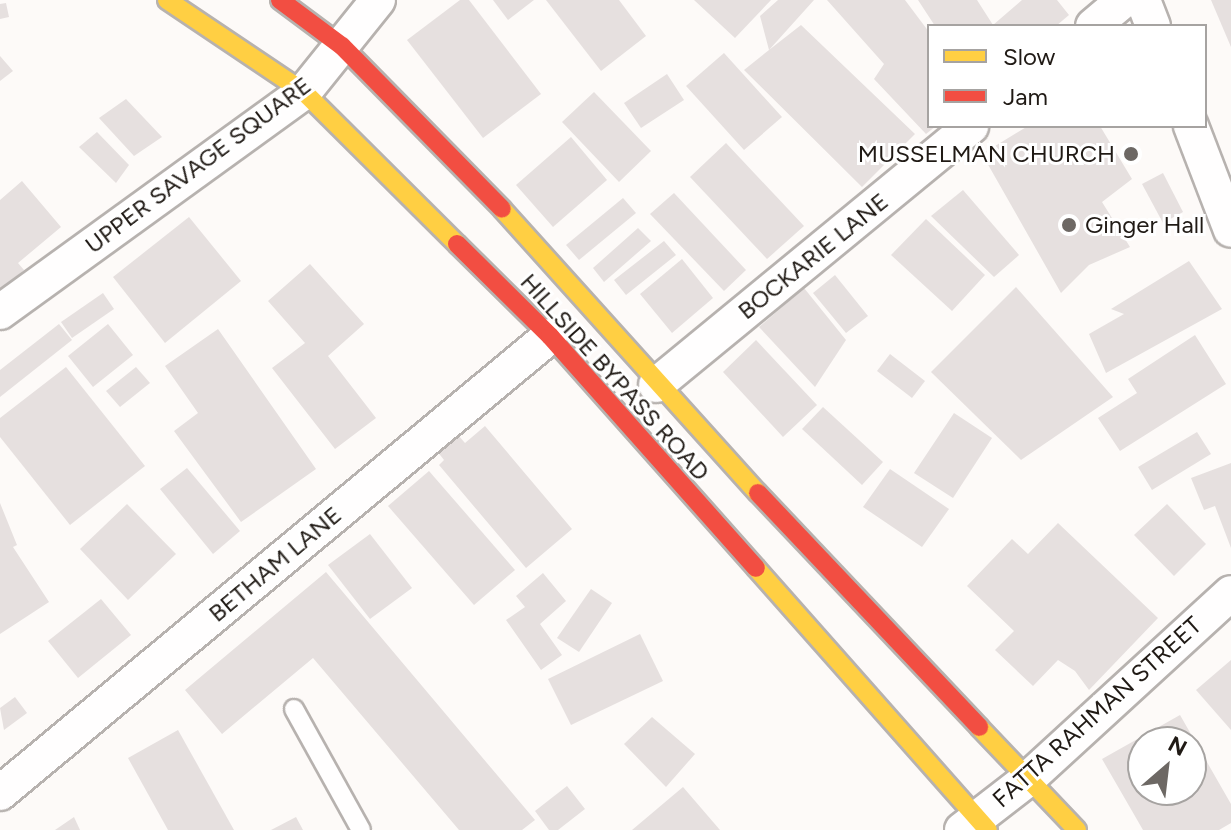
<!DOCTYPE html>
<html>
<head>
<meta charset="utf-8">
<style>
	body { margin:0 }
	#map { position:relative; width:1231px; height:830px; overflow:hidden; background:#fdfaf8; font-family:Figtree,sans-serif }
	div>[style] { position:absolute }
	.building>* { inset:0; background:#e6e0df }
	.roads { filter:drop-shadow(2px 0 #b7b2af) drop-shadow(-2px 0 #b7b2af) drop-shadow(0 2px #b7b2af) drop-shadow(0 -2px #b7b2af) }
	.lane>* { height:18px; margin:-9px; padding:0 9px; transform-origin:9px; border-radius:9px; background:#fffefe }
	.street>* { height:34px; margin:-17px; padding:0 17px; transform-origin:17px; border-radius:17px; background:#fffefe }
	.slow>* { height:18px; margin:-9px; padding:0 9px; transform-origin:9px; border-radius:9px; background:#ffcf43 }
	.jam>* { height:18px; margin:-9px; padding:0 9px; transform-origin:9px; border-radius:9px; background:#f24e42 }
	.dots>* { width:22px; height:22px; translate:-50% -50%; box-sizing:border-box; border:4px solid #fff; border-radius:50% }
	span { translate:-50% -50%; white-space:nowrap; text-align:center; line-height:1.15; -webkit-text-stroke:6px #fff; paint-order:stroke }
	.poi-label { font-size:24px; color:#201a15 }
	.right { translate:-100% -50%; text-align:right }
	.left { translate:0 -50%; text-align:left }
	.street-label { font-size:24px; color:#201a15 }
	.legend { position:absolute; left:927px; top:24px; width:280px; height:104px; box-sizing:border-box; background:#fff; border:2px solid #a6a3a1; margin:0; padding:10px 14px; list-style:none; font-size:24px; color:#201a15 }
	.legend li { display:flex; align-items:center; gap:16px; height:40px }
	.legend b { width:40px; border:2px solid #a6a3a1 }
	.north { position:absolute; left:1127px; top:726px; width:80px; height:80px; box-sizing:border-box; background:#fff; border:2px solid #a6a3a1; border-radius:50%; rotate:28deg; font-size:22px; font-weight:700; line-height:32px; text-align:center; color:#201a15 }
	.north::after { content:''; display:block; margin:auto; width:28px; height:36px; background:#6d6864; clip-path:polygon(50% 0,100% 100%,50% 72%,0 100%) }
</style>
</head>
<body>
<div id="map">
	<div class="building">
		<div style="clip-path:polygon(460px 0,469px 0,541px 94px,483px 138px,407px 40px)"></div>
		<div style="clip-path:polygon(493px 0,534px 0,508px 20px)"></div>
		<div style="clip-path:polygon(546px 0,619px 0,646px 36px,601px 71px)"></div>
		<div style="clip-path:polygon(694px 0,771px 0,735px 38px)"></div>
		<div style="clip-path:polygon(778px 0,814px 0,769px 50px,801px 25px,915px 134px,862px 187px,744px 70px,769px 50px,760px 16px)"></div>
		<div style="clip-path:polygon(827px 0,905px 0,929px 32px,929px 126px,936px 126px,926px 134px,874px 79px,884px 64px)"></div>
		<div style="clip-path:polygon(918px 0,977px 0,993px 25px,1022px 0,1057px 0,1069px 15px,1056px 26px,935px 26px)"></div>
		<div style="clip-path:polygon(1211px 0,1231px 0,1231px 47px)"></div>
		<div style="clip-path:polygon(6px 3px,9px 17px,0 19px,0 4px)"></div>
		<div style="clip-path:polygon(724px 53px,782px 117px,744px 150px,686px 86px)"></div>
		<div style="clip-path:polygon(0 56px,13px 71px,0 81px)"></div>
		<div style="clip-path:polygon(667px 74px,684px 100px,641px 128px,624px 103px)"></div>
		<div style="clip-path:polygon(594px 92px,651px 151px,619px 182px,562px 122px)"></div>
		<div style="clip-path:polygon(126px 99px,162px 137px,134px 156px,99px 118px)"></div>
		<div style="clip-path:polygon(1028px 126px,1100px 126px,1132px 179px,1102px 202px,1130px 247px,1089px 265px,1061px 293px,982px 154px)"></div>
		<div style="clip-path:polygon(97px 132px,129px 165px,116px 183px,79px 147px)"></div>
		<div style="clip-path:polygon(571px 137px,607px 180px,553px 227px,516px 185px)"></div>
		<div style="clip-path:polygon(726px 143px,804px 226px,767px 259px,690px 177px)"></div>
		<div style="clip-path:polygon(1163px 173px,1183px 212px,1163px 223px,1142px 184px)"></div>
		<div style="clip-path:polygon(22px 181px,61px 227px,18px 263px,24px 270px,0 290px,0 200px)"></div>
		<div style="clip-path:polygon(963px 190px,1019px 255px,994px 277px,931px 216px)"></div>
		<div style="clip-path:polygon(674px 193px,746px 270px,724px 291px,650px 214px)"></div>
		<div style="clip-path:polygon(623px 198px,636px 213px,579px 260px,566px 245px)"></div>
		<div style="clip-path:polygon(189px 217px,241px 281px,165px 343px,113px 277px)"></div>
		<div style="clip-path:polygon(926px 219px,985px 275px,952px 311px,891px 255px)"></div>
		<div style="clip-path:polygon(638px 228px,651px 241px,604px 282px,593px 268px)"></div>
		<div style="clip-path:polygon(664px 241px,676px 255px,626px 295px,614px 280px)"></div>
		<div style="clip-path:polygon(682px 259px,713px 298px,672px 333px,640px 294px)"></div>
		<div style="clip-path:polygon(1189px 261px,1222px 309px,1106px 373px,1089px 334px,1124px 314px,1111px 309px)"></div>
		<div style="clip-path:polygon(310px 264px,364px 324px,328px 356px,376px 418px,335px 449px,272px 368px,305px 343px,268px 301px)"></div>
		<div style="clip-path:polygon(835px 275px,868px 316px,846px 333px,813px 293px)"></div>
		<div style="clip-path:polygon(1016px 287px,1113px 397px,1021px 460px,931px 372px)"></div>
		<div style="clip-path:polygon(804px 288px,846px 340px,815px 387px,759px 327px)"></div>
		<div style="clip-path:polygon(103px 293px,114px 309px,72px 338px,61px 322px)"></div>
		<div style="clip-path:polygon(59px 324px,72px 340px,0 397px,0 370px)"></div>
		<div style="clip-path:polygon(108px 324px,133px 355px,93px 387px,68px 356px)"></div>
		<div style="clip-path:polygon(218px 329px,316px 469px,241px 522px,174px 431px,198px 413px,165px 366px)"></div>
		<div style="clip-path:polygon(1195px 335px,1226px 384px,1120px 451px,1098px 418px,1137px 393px,1128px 379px)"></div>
		<div style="clip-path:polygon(756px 340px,817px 405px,783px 437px,723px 372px)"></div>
		<div style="clip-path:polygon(890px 354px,925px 381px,912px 398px,877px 371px)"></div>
		<div style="clip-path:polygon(66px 367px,145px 466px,70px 525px,0 437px,0 418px)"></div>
		<div style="clip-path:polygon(136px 367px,150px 383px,120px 407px,106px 391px)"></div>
		<div style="clip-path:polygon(823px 407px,883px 462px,862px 485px,802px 429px)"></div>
		<div style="clip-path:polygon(954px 413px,992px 438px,953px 498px,914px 473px)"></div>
		<div style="clip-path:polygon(485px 426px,572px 529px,526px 568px,439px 465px,444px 460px,437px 451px,458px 435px,465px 443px)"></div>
		<div style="clip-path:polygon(1197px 432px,1211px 454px,1152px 490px,1138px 467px)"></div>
		<div style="clip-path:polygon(1231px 463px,1231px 548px,1215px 506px,1204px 510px,1191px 478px)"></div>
		<div style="clip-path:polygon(187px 468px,240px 531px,213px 554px,160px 489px)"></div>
		<div style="clip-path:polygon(890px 469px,949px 509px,922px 547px,863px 507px)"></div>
		<div style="clip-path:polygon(429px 471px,515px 570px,474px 605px,388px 506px)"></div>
		<div style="clip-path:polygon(0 503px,17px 545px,13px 547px,49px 602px,0 634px)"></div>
		<div style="clip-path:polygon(127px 504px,176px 554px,128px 600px,80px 549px)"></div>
		<div style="clip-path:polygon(1167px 504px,1206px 544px,1174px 576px,1134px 535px)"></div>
		<div style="clip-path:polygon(1058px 523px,1158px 618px,1089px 690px,1075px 671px,1058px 660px,1033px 686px,995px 650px,1014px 631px,967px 586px,1012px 539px,1028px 554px)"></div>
		<div style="clip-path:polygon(370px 534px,412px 588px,370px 619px,328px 565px)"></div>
		<div style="clip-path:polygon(326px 572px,535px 820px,522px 830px,459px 830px,313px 658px,222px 734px,185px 690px)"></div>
		<div style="clip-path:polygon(543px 573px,566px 601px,540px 624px,562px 655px,541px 670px,506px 620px,525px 607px,516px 596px)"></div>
		<div style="clip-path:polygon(591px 589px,612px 603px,579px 652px,557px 638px)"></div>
		<div style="clip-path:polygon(101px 599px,131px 635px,78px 678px,48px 641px)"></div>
		<div style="clip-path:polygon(640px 634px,663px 681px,571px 725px,548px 679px)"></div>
		<div style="clip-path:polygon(1231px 660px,1231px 730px,1196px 690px)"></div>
		<div style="clip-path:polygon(15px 697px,27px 713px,4px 730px,0 708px)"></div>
		<div style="clip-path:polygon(evenodd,1180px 715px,1231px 804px,1231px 823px,1219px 830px,1143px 830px,1102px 759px,1180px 715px,1143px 742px,1191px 742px,1191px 790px,1143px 790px,1143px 742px)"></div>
		<div style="clip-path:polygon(652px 717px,695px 754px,666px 787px,624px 744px)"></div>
		<div style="clip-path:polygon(178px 730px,234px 830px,168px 830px,128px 758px)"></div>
		<div style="clip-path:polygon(567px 786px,585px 809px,558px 830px,549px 830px,535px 811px)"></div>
		<div style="clip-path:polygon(683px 787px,720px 830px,632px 830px)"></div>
		<div style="clip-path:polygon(74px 817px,80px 830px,55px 830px)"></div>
		<div style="clip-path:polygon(296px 817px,303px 830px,271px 830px)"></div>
	</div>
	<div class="roads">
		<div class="lane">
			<div style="left:294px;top:709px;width:138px;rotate:61deg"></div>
		</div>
		<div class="street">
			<div style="left:1143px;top:0;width:28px;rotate:69deg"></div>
			<div style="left:1093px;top:26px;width:40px;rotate:-40deg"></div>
			<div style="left:1191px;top:126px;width:111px;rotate:69deg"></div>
			<div style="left:0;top:312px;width:375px;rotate:-35.9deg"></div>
			<div style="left:304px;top:92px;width:118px;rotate:-51.2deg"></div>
			<div style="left:656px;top:385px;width:408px;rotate:-39.4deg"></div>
			<div style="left:0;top:793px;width:715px;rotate:-39.72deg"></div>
			<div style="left:962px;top:830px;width:83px;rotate:-37.7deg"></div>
			<div style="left:1028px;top:779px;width:275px;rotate:-42.5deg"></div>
		</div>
		<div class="slow">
			<div style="left:167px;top:0;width:165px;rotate:33.9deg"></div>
			<div style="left:304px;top:92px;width:216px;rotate:44.8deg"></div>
			<div style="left:502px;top:209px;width:382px;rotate:48deg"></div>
			<div style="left:756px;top:568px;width:350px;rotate:48.5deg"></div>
			<div style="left:979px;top:727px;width:142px;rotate:46.4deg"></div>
		</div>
		<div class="jam">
			<div style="left:280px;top:0;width:77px;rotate:36.6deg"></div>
			<div style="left:342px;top:46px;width:228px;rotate:45.5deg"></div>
			<div style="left:457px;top:244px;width:131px;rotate:44.7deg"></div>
			<div style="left:550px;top:336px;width:310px;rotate:48.4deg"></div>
			<div style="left:758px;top:493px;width:322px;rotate:46.6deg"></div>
		</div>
	</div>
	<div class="dots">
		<div style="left:1131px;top:154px;background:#6d6864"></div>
		<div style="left:1069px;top:225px;background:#6d6864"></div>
	</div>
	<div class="poi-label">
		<span class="right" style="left:1115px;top:154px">MUSSELMAN CHURCH</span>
		<span class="left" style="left:1085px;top:225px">Ginger Hall</span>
	</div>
	<div class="street-label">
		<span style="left:198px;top:165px;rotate:-37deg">UPPER SAVAGE SQUARE</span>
		<span style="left:813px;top:256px;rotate:-39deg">BOCKARIE LANE</span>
		<span style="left:615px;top:377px;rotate:48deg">HILLSIDE BYPASS ROAD</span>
		<span style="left:275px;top:564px;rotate:-40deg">BETHAM LANE</span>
		<span style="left:1097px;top:712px;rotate:-42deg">FATTA RAHMAN STREET</span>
	</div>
	<ul class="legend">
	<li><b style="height:10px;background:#ffcf43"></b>Slow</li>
	<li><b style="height:10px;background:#f24e42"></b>Jam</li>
	</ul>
	<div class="north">N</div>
</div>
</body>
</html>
